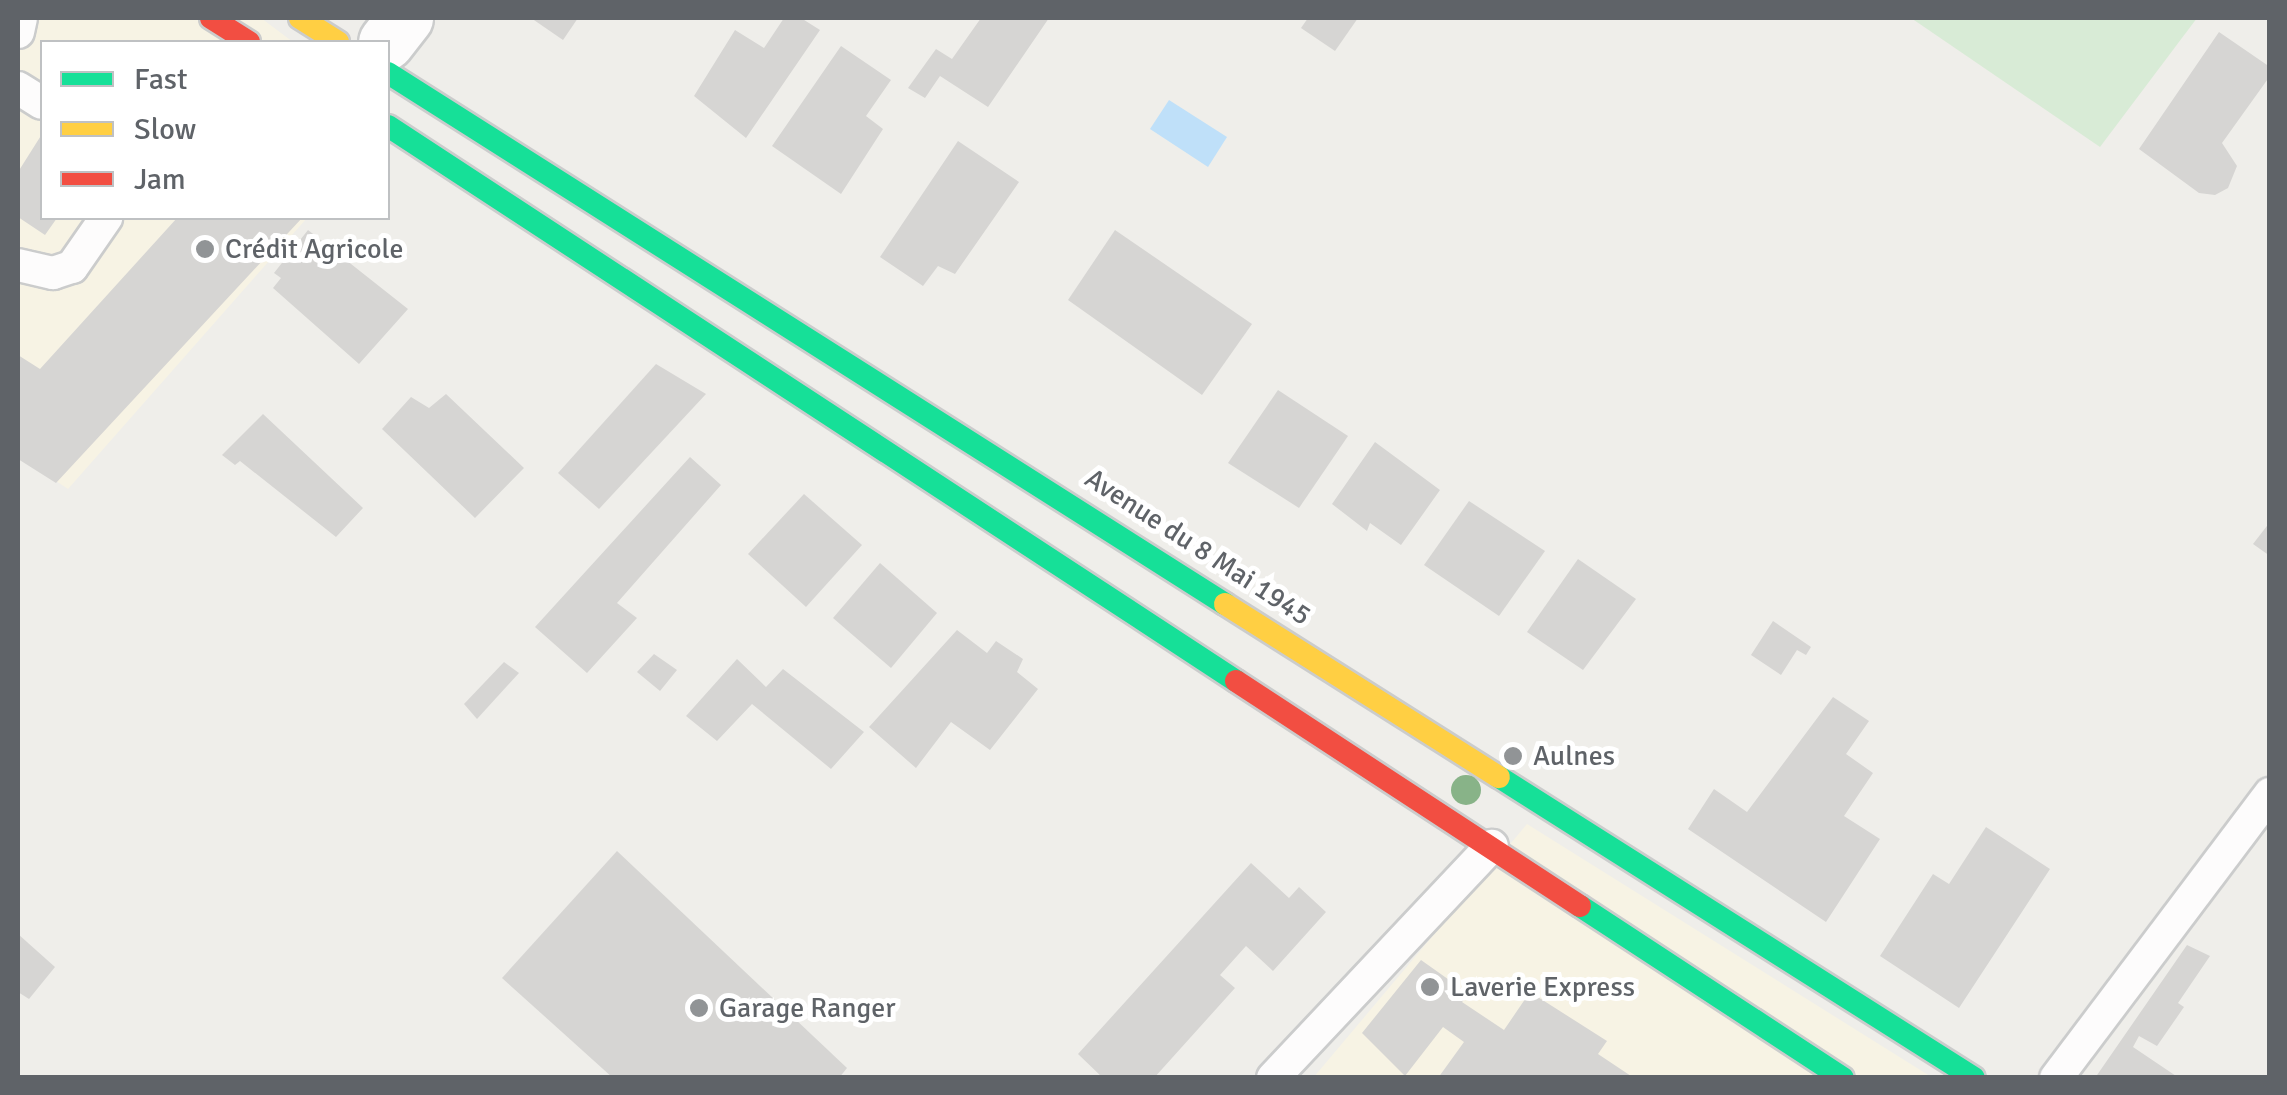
<!DOCTYPE html>
<html>
<head>
<meta charset="utf-8">
<style>
	body { margin:0 }
	#map { position:relative; width:2287px; height:1095px; overflow:hidden; background:#efeeea; font-family:Signika,sans-serif }
	div>[style] { position:absolute }
	.commercial>* { inset:0; background:#f7f3e4 }
	.green>* { inset:0; background:#d8ebd6 }
	.water>* { inset:0; background:#bfe0f9 }
	.building>* { inset:0; background:#d6d5d3 }
	.roads { filter:drop-shadow(2px 0 #cbcccc) drop-shadow(-2px 0 #cbcccc) drop-shadow(0 2px #cbcccc) drop-shadow(0 -2px #cbcccc) }
	.lane>* { height:32px; margin:-16px; padding:0 16px; transform-origin:16px; border-radius:16px; background:#fdfcfc }
	.street>* { height:55px; margin:-27.5px; padding:0 27.5px; transform-origin:27.5px; border-radius:27.5px; background:#fdfcfc }
	.fast>* { height:22px; margin:-11px; padding:0 11px; transform-origin:11px; border-radius:11px; background:#16e098 }
	.slow>* { height:22px; margin:-11px; padding:0 11px; transform-origin:11px; border-radius:11px; background:#ffcf43 }
	.jam>* { height:22px; margin:-11px; padding:0 11px; transform-origin:11px; border-radius:11px; background:#f24e42 }
	.trees>* { width:30px; height:30px; margin:-15px; border-radius:50%; background:#88b388 }
	.dots>* { width:28px; height:28px; translate:-50% -50%; box-sizing:border-box; border:5px solid #fff; border-radius:50% }
	span { translate:-50% -50%; white-space:nowrap; text-align:center; line-height:1.15; -webkit-text-stroke:10px #fff; paint-order:stroke }
	.poi-label { font-size:28px; color:#5f6368 }
	.left { translate:0 -50%; text-align:left }
	.street-label { font-size:28px; color:#5f6368 }
	.frame { position:absolute; inset:0; border:20px solid #5f6368; pointer-events:none }
	.legend { position:absolute; left:40px; top:40px; width:350px; height:180px; box-sizing:border-box; background:#fff; border:2px solid #bfc1c3; margin:0; padding:12px 18px; list-style:none; font-size:30px; color:#5f6368 }
	.legend li { display:flex; align-items:center; gap:20px; height:50px }
	.legend b { width:50px; border:2px solid #bfc1c3 }
</style>
</head>
<body>
<div id="map">
	<div class="commercial">
		<div style="clip-path:polygon(18px 18px,261px 18px,293px 42px,42px 42px,42px 218px,307px 218px,68px 489px,18px 456px)"></div>
		<div style="clip-path:polygon(1527px 824px,1933px 1078px,1313px 1078px)"></div>
	</div>
	<div class="green">
		<div style="clip-path:polygon(1911px 18px,2197px 18px,2100px 147px)"></div>
	</div>
	<div class="water">
		<div style="clip-path:polygon(1169px 100px,1227px 137px,1208px 167px,1150px 129px)"></div>
	</div>
	<div class="building">
		<div style="clip-path:polygon(531px 18px,578px 18px,563px 40px)"></div>
		<div style="clip-path:polygon(784px 18px,801px 18px,820px 30px,746px 138px,694px 96px,735px 30px,764px 48px)"></div>
		<div style="clip-path:polygon(981px 18px,1049px 18px,988px 107px,940px 76px,925px 98px,908px 88px,936px 49px,952px 59px)"></div>
		<div style="clip-path:polygon(1308px 18px,1358px 18px,1335px 51px,1301px 28px)"></div>
		<div style="clip-path:polygon(2219px 32px,2270px 67px,2270px 76px,2222px 143px,2237px 166px,2228px 188px,2215px 195px,2199px 193px,2139px 149px)"></div>
		<div style="clip-path:polygon(841px 46px,891px 80px,866px 116px,883px 129px,841px 194px,772px 146px)"></div>
		<div style="clip-path:polygon(42px 134px,42px 218px,57px 218px,45px 235px,18px 217px,18px 172px)"></div>
		<div style="clip-path:polygon(958px 141px,1019px 182px,955px 274px,938px 266px,923px 286px,880px 257px)"></div>
		<div style="clip-path:polygon(177px 218px,302px 218px,56px 483px,18px 459px,18px 355px,40px 369px)"></div>
		<div style="clip-path:polygon(308px 230px,408px 309px,359px 364px,273px 288px,281px 278px,274px 273px)"></div>
		<div style="clip-path:polygon(1115px 230px,1252px 324px,1202px 395px,1068px 300px)"></div>
		<div style="clip-path:polygon(656px 364px,706px 394px,599px 509px,558px 473px)"></div>
		<div style="clip-path:polygon(1278px 390px,1348px 436px,1299px 508px,1228px 463px)"></div>
		<div style="clip-path:polygon(446px 394px,524px 468px,475px 518px,382px 429px,411px 397px,429px 408px)"></div>
		<div style="clip-path:polygon(263px 414px,363px 508px,336px 537px,240px 461px,235px 465px,222px 455px)"></div>
		<div style="clip-path:polygon(1375px 442px,1440px 490px,1401px 545px,1370px 523px,1367px 531px,1332px 504px)"></div>
		<div style="clip-path:polygon(690px 457px,721px 485px,617px 603px,637px 618px,587px 673px,535px 627px)"></div>
		<div style="clip-path:polygon(804px 494px,862px 545px,806px 607px,748px 554px)"></div>
		<div style="clip-path:polygon(1469px 501px,1545px 551px,1499px 616px,1424px 565px)"></div>
		<div style="clip-path:polygon(2270px 522px,2270px 556px,2253px 544px)"></div>
		<div style="clip-path:polygon(1578px 559px,1636px 599px,1583px 670px,1527px 632px)"></div>
		<div style="clip-path:polygon(880px 563px,937px 613px,891px 668px,833px 618px)"></div>
		<div style="clip-path:polygon(1773px 621px,1811px 647px,1806px 655px,1797px 650px,1781px 675px,1751px 655px)"></div>
		<div style="clip-path:polygon(957px 630px,987px 653px,996px 641px,1023px 659px,1017px 672px,1038px 689px,990px 750px,951px 722px,916px 768px,869px 727px)"></div>
		<div style="clip-path:polygon(654px 654px,677px 670px,660px 691px,637px 672px)"></div>
		<div style="clip-path:polygon(737px 659px,766px 687px,783px 669px,864px 732px,831px 769px,752px 704px,717px 741px,686px 716px)"></div>
		<div style="clip-path:polygon(504px 662px,519px 673px,477px 719px,464px 704px)"></div>
		<div style="clip-path:polygon(1833px 697px,1869px 721px,1846px 754px,1873px 773px,1844px 816px,1880px 839px,1826px 922px,1688px 829px,1714px 789px,1747px 812px)"></div>
		<div style="clip-path:polygon(1986px 827px,2050px 869px,1959px 1008px,1880px 956px,1933px 874px,1949px 884px)"></div>
		<div style="clip-path:polygon(617px 851px,847px 1068px,839px 1078px,613px 1078px,502px 978px)"></div>
		<div style="clip-path:polygon(1251px 863px,1289px 898px,1299px 887px,1326px 912px,1273px 971px,1246px 946px,1220px 975px,1235px 988px,1154px 1078px,1103px 1078px,1078px 1054px)"></div>
		<div style="clip-path:polygon(18px 934px,55px 967px,29px 999px,18px 992px)"></div>
		<div style="clip-path:polygon(2187px 945px,2210px 956px,2178px 1003px,2184px 1007px,2157px 1046px,2139px 1036px,2133px 1047px,2179px 1078px,2095px 1078px)"></div>
		<div style="clip-path:polygon(1421px 960px,1469px 994px,1462px 1002px,1504px 1030px,1530px 992px,1607px 1041px,1598px 1054px,1634px 1078px,1438px 1078px,1464px 1042px,1443px 1027px,1405px 1076px,1362px 1033px)"></div>
	</div>
	<div class="roads">
		<div class="lane">
			<div style="left:18px;top:32px;width:14px;rotate:-78deg"></div>
			<div style="left:18px;top:88px;width:28px;rotate:32deg"></div>
			<div style="left:18px;top:265px;width:36px;rotate:13deg"></div>
			<div style="left:53px;top:273px;width:20px;rotate:-18deg"></div>
			<div style="left:72px;top:267px;width:60px;rotate:-55.2deg"></div>
			<div style="left:1273px;top:1078px;width:319px;rotate:-46.7deg"></div>
			<div style="left:2056px;top:1078px;width:356px;rotate:-53deg"></div>
		</div>
		<div class="street">
			<div style="left:386px;top:42px;width:31px;rotate:-52deg"></div>
		</div>
		<div class="fast">
			<div style="left:388px;top:73px;width:991px;rotate:32.39deg"></div>
			<div style="left:388px;top:126px;width:1013px;rotate:33.2deg"></div>
			<div style="left:1499px;top:777px;width:562px;rotate:32.36deg"></div>
			<div style="left:1580px;top:906px;width:314px;rotate:33.2deg"></div>
		</div>
		<div class="slow">
			<div style="left:300px;top:18px;width:45px;rotate:32.3deg"></div>
			<div style="left:1225px;top:604px;width:324px;rotate:32.3deg"></div>
		</div>
		<div class="jam">
			<div style="left:211px;top:18px;width:45px;rotate:32.3deg"></div>
			<div style="left:1236px;top:681px;width:411px;rotate:33.2deg"></div>
		</div>
	</div>
	<div class="trees">
		<div style="left:1466px;top:790px"></div>
	</div>
	<div class="dots">
		<div style="left:205px;top:249px;background:#919496"></div>
		<div style="left:1513px;top:756px;background:#919496"></div>
		<div style="left:1430px;top:987px;background:#919496"></div>
		<div style="left:699px;top:1008px;background:#919496"></div>
	</div>
	<div class="poi-label">
		<span class="left" style="left:225px;top:249px">Crédit Agricole</span>
		<span class="left" style="left:1533px;top:756px">Aulnes</span>
		<span class="left" style="left:1450px;top:987px">Laverie Express</span>
		<span class="left" style="left:719px;top:1008px">Garage Ranger</span>
	</div>
	<div class="street-label">
		<span style="left:1198px;top:547px;rotate:33deg">Avenue du 8 Mai 1945</span>
	</div>
	<div class="frame"></div>
	<ul class="legend">
	<li><b style="height:12px;background:#16e098"></b>Fast</li>
	<li><b style="height:12px;background:#ffcf43"></b>Slow</li>
	<li><b style="height:12px;background:#f24e42"></b>Jam</li>
	</ul>
</div>
</body>
</html>
